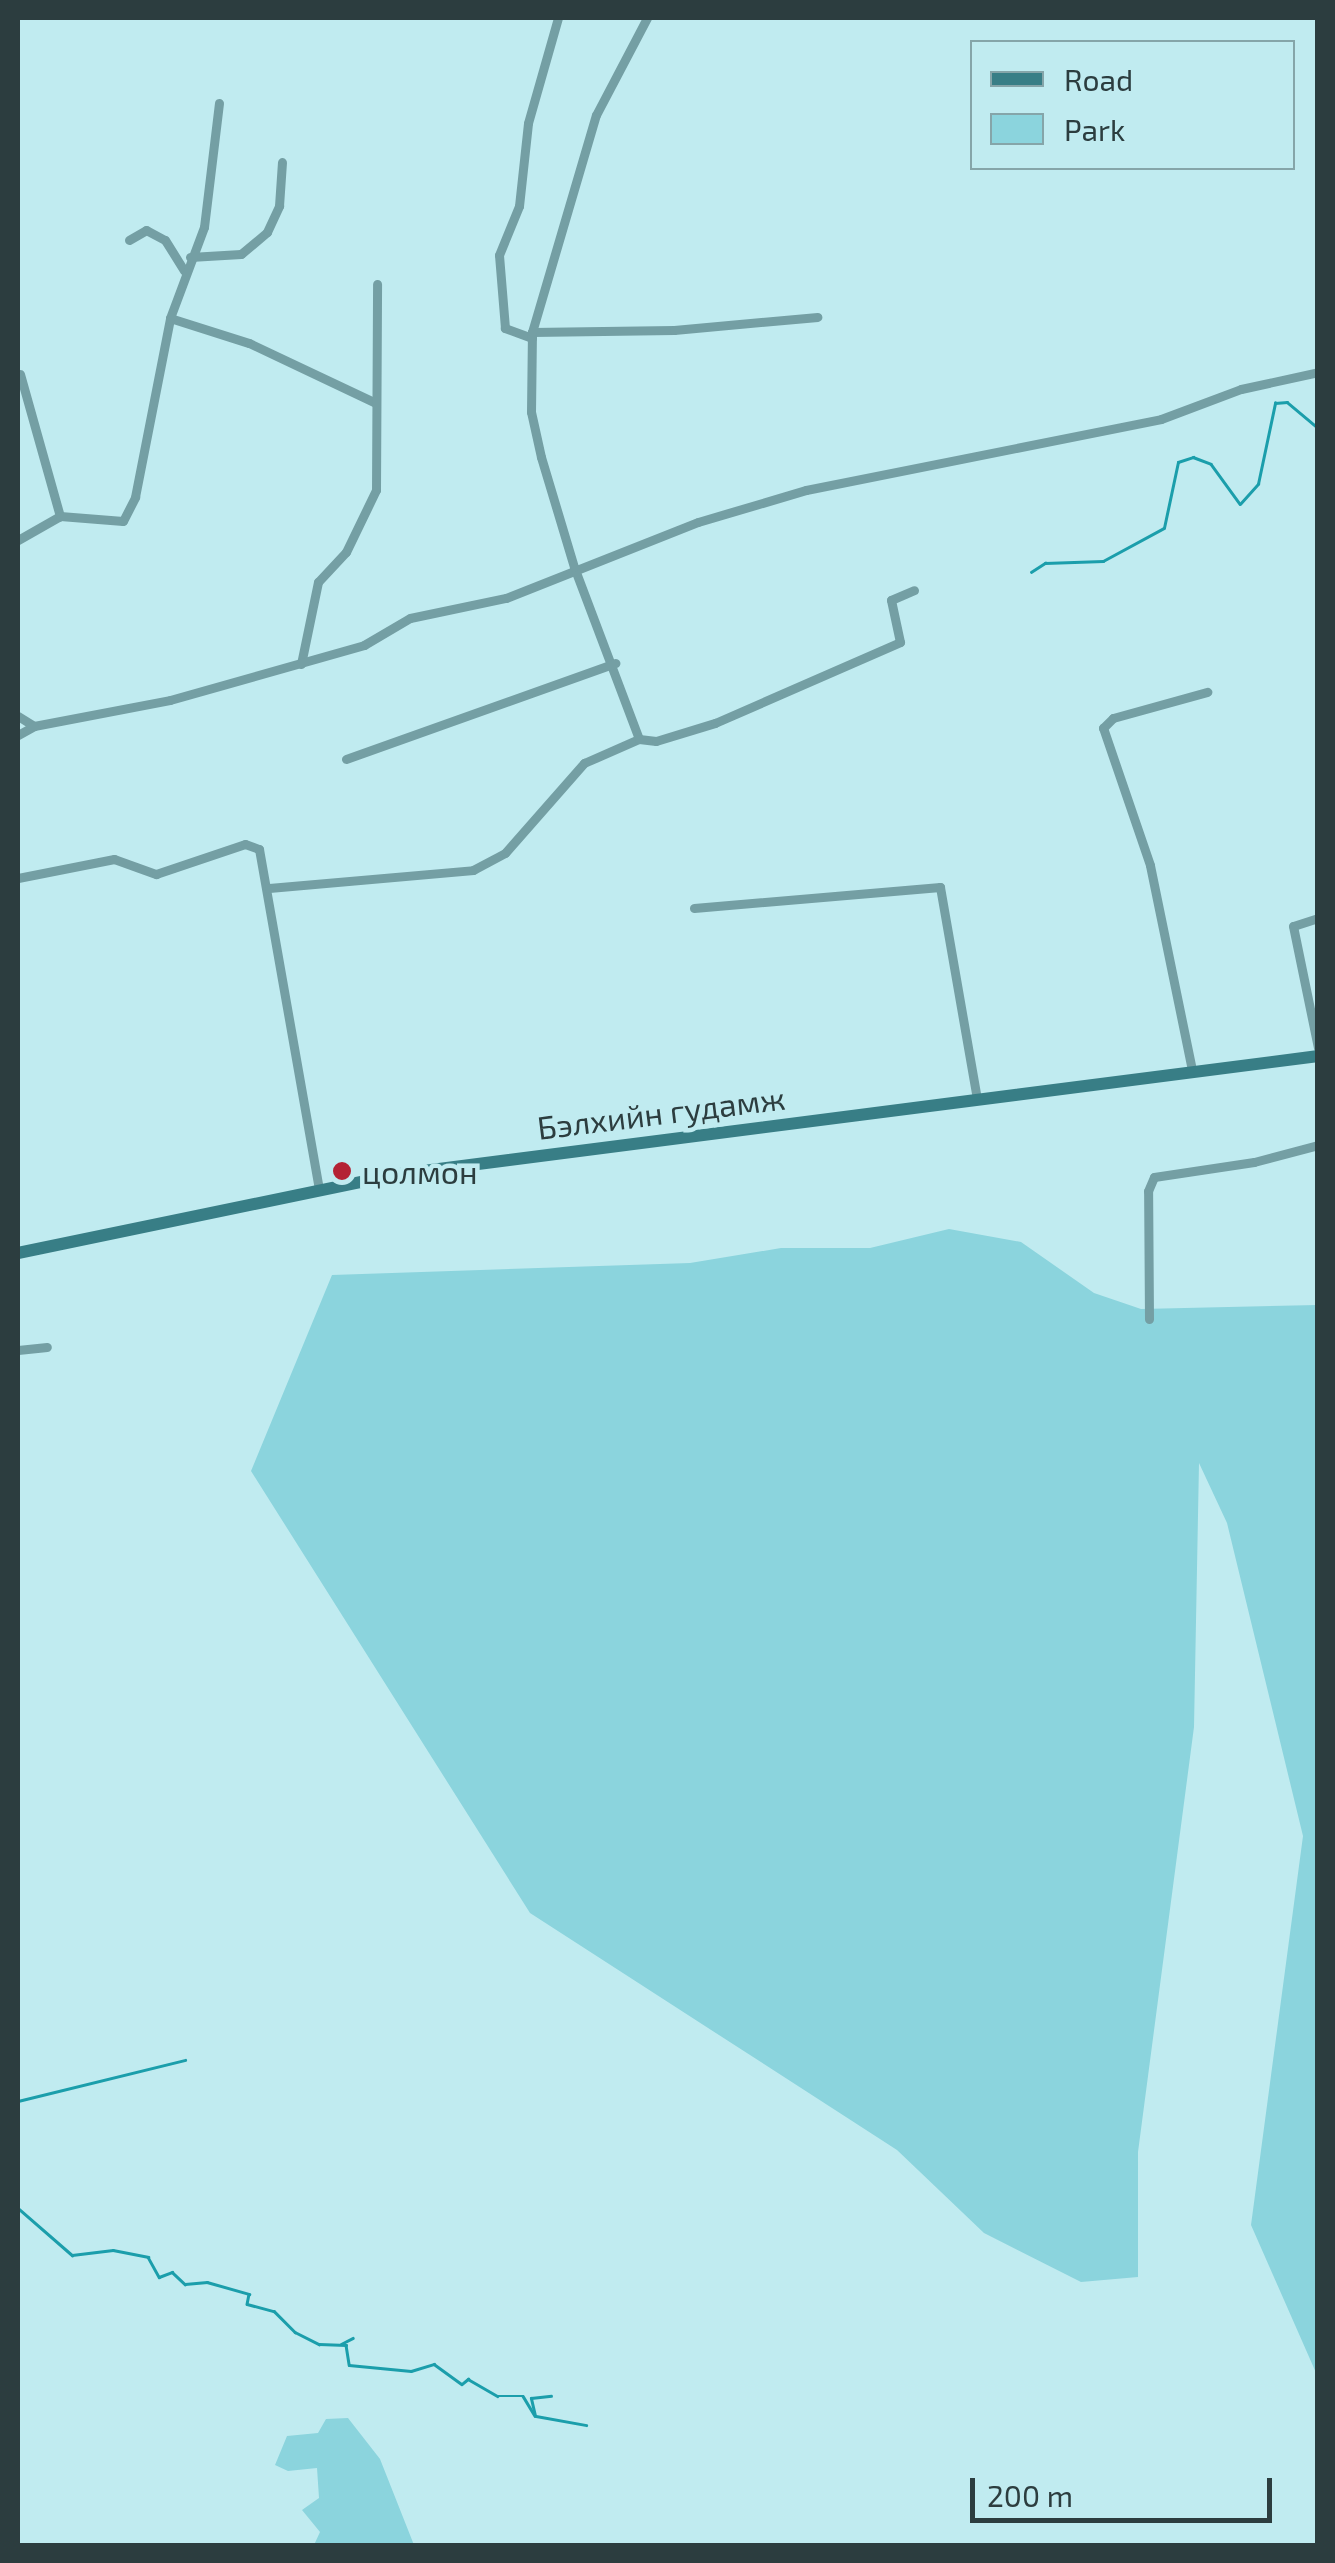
<!DOCTYPE html>
<html>
<head>
<meta charset="utf-8">
<style>
	body { margin:0 }
	#map { position:relative; width:1335px; height:2563px; overflow:hidden; background:#c0ebf0; font-family:"Exo 2",sans-serif }
	div>[style] { position:absolute }
	.green>* { inset:0; background:#8bd4dd }
	.stream>* { height:2.5px; margin:-1.25px; padding:0 1.25px; transform-origin:1.25px; border-radius:1.25px; background:#1b9eab }
	.street>* { height:9px; margin:-4.5px; padding:0 4.5px; transform-origin:4.5px; border-radius:4.5px; background:#749fa4 }
	.secondary>* { height:12px; margin:-6px; padding:0 6px; transform-origin:6px; border-radius:6px; background:#387e86 }
	.dots>* { width:28px; height:28px; translate:-50% -50%; box-sizing:border-box; border:5px solid #c0ebf0; border-radius:50% }
	span { translate:-50% -50%; white-space:nowrap; text-align:center; line-height:1.15; -webkit-text-stroke:9px #c0ebf0; paint-order:stroke }
	.street-label { font-size:32px; color:#2c3d3f }
	.poi-label { font-size:32px; color:#2c3d3f }
	.left { translate:0 -50%; text-align:left }
	.frame { position:absolute; inset:0; border:20px solid #2c3d3f; pointer-events:none }
	.legend { position:absolute; left:970px; top:40px; width:325px; height:130px; box-sizing:border-box; background:#c0ebf0; border:2px solid #85a5a9; margin:0; padding:12px 18px; list-style:none; font-size:30px; color:#2c3d3f }
	.legend li { display:flex; align-items:center; gap:20px; height:50px }
	.legend b { width:50px; border:2px solid #85a5a9 }
	.scale { position:absolute; left:970px; top:2478px; width:302px; height:45px; box-sizing:border-box; border:5px solid #2c3d3f; border-top:0; padding-left:12px; font-size:30px; line-height:35px; white-space:nowrap; color:#2c3d3f; -webkit-text-stroke:8px #c0ebf0; paint-order:stroke }
</style>
</head>
<body>
<div id="map">
	<div class="green">
		<div style="clip-path:polygon(949px 1229px,1021px 1242px,1094px 1293px,1141px 1309px,1317px 1305px,1317px 2375px,1251px 2225px,1303px 1836px,1227px 1523px,1199px 1463px,1194px 1727px,1138px 2152px,1138px 2277px,1081px 2282px,984px 2233px,897px 2150px,530px 1913px,251px 1471px,332px 1275px,690px 1263px,781px 1248px,870px 1248px)"></div>
		<div style="clip-path:polygon(348px 2418px,380px 2459px,414px 2545px,314px 2545px,320px 2532px,302px 2510px,319px 2498px,317px 2468px,288px 2471px,275px 2465px,287px 2436px,318px 2433px,326px 2419px)"></div>
	</div>
	<div class="stream">
		<div style="left:1031px;top:572px;width:17px;rotate:-33deg"></div>
		<div style="left:1045px;top:563px;width:58px;rotate:-2deg"></div>
		<div style="left:1103px;top:561px;width:69px;rotate:-28.4deg"></div>
		<div style="left:1164px;top:528px;width:67px;rotate:-78deg"></div>
		<div style="left:1178px;top:462px;width:16px;rotate:-18deg"></div>
		<div style="left:1193px;top:457px;width:19px;rotate:21deg"></div>
		<div style="left:1211px;top:464px;width:49px;rotate:54.1deg"></div>
		<div style="left:1240px;top:504px;width:27px;rotate:-48deg"></div>
		<div style="left:1258px;top:484px;width:83px;rotate:-78.1deg"></div>
		<div style="left:1275px;top:403px;width:12px;rotate:-5deg"></div>
		<div style="left:1287px;top:402px;width:40px;rotate:40deg"></div>
		<div style="left:18px;top:2101px;width:172px;rotate:-13.8deg"></div>
		<div style="left:18px;top:2208px;width:72px;rotate:41deg"></div>
		<div style="left:72px;top:2255px;width:41px;rotate:-7deg"></div>
		<div style="left:113px;top:2250px;width:36px;rotate:11deg"></div>
		<div style="left:148px;top:2257px;width:23px;rotate:61deg"></div>
		<div style="left:159px;top:2277px;width:14px;rotate:-21deg"></div>
		<div style="left:172px;top:2272px;width:18px;rotate:43deg"></div>
		<div style="left:185px;top:2284px;width:22px;rotate:-5deg"></div>
		<div style="left:207px;top:2282px;width:44px;rotate:15.9deg"></div>
		<div style="left:249px;top:2294px;width:10px;rotate:101deg"></div>
		<div style="left:247px;top:2304px;width:28px;rotate:15deg"></div>
		<div style="left:274px;top:2311px;width:30px;rotate:45deg"></div>
		<div style="left:295px;top:2332px;width:27px;rotate:27deg"></div>
		<div style="left:319px;top:2344px;width:27px;rotate:2deg"></div>
		<div style="left:346px;top:2345px;width:20px;rotate:81deg"></div>
		<div style="left:349px;top:2365px;width:62px;rotate:5.5deg"></div>
		<div style="left:411px;top:2371px;width:24px;rotate:-17deg"></div>
		<div style="left:434px;top:2364px;width:34px;rotate:36deg"></div>
		<div style="left:462px;top:2384px;width:8px;rotate:-40deg"></div>
		<div style="left:468px;top:2379px;width:34px;rotate:30deg"></div>
		<div style="left:497px;top:2396px;width:26px"></div>
		<div style="left:523px;top:2396px;width:23px;rotate:59deg"></div>
		<div style="left:535px;top:2416px;width:18px;rotate:-103deg"></div>
		<div style="left:531px;top:2398px;width:20px;rotate:-6deg"></div>
		<div style="left:341px;top:2344px;width:13px;rotate:-27deg"></div>
		<div style="left:536px;top:2416px;width:51px;rotate:10.2deg"></div>
	</div>
	<div class="street">
		<div style="left:129px;top:240px;width:20px;rotate:-30deg"></div>
		<div style="left:146px;top:230px;width:21px;rotate:28deg"></div>
		<div style="left:165px;top:240px;width:36px;rotate:58deg"></div>
		<div style="left:190px;top:257px;width:51px;rotate:-3.4deg"></div>
		<div style="left:241px;top:254px;width:34px;rotate:-40deg"></div>
		<div style="left:267px;top:232px;width:29px;rotate:-65deg"></div>
		<div style="left:279px;top:206px;width:44px;rotate:-86.1deg"></div>
		<div style="left:170px;top:318px;width:83px;rotate:17.6deg"></div>
		<div style="left:249px;top:343px;width:140px;rotate:25.3deg"></div>
		<div style="left:532px;top:332px;width:142px;rotate:-0.8deg"></div>
		<div style="left:674px;top:330px;width:144px;rotate:-5.2deg"></div>
		<div style="left:532px;top:338px;width:29px;rotate:-160deg"></div>
		<div style="left:505px;top:328px;width:73px;rotate:-94.7deg"></div>
		<div style="left:499px;top:255px;width:53px;rotate:-67.8deg"></div>
		<div style="left:519px;top:206px;width:83px;rotate:-83.8deg"></div>
		<div style="left:528px;top:123px;width:109px;rotate:-74.1deg"></div>
		<div style="left:20px;top:374px;width:148px;rotate:74.3deg"></div>
		<div style="left:18px;top:540px;width:48px;rotate:-29.7deg"></div>
		<div style="left:60px;top:516px;width:63px;rotate:4.5deg"></div>
		<div style="left:123px;top:521px;width:27px;rotate:-63deg"></div>
		<div style="left:135px;top:497px;width:182px;rotate:-78.9deg"></div>
		<div style="left:170px;top:318px;width:97px;rotate:-69.5deg"></div>
		<div style="left:204px;top:227px;width:125px;rotate:-83.1deg"></div>
		<div style="left:301px;top:664px;width:84px;rotate:-78.3deg"></div>
		<div style="left:318px;top:582px;width:41px;rotate:-47deg"></div>
		<div style="left:346px;top:552px;width:69px;rotate:-64.2deg"></div>
		<div style="left:376px;top:490px;width:206px;rotate:-89.7deg"></div>
		<div style="left:18px;top:716px;width:19px;rotate:32deg"></div>
		<div style="left:34px;top:726px;width:138px;rotate:-10.8deg"></div>
		<div style="left:170px;top:700px;width:202px;rotate:-15.8deg"></div>
		<div style="left:364px;top:645px;width:53px;rotate:-30.4deg"></div>
		<div style="left:410px;top:618px;width:98px;rotate:-11.8deg"></div>
		<div style="left:506px;top:598px;width:206px;rotate:-21.6deg"></div>
		<div style="left:698px;top:522px;width:113px;rotate:-16.5deg"></div>
		<div style="left:806px;top:490px;width:362px;rotate:-11.3deg"></div>
		<div style="left:1161px;top:419px;width:85px;rotate:-20.6deg"></div>
		<div style="left:1241px;top:389px;width:79px;rotate:-12.4deg"></div>
		<div style="left:18px;top:735px;width:18px;rotate:-29deg"></div>
		<div style="left:639px;top:739px;width:184px;rotate:-110.7deg"></div>
		<div style="left:574px;top:567px;width:115px;rotate:-106.7deg"></div>
		<div style="left:541px;top:457px;width:46px;rotate:-102.5deg"></div>
		<div style="left:531px;top:412px;width:80px;rotate:-89.3deg"></div>
		<div style="left:532px;top:332px;width:226px;rotate:-73.6deg"></div>
		<div style="left:596px;top:115px;width:110px;rotate:-62.3deg"></div>
		<div style="left:346px;top:759px;width:286px;rotate:-19.6deg"></div>
		<div style="left:18px;top:878px;width:98px;rotate:-11.2deg"></div>
		<div style="left:114px;top:859px;width:45px;rotate:19.7deg"></div>
		<div style="left:156px;top:874px;width:94px;rotate:-18.6deg"></div>
		<div style="left:245px;top:844px;width:15px;rotate:20deg"></div>
		<div style="left:259px;top:849px;width:346px;rotate:80deg"></div>
		<div style="left:269px;top:888px;width:205px;rotate:-5deg"></div>
		<div style="left:473px;top:870px;width:36px;rotate:-28deg"></div>
		<div style="left:505px;top:853px;width:120px;rotate:-48.7deg"></div>
		<div style="left:584px;top:763px;width:60px;rotate:-23.6deg"></div>
		<div style="left:639px;top:739px;width:17px;rotate:7deg"></div>
		<div style="left:656px;top:741px;width:62px;rotate:-17deg"></div>
		<div style="left:715px;top:723px;width:202px;rotate:-23.6deg"></div>
		<div style="left:900px;top:642px;width:43px;rotate:-102.1deg"></div>
		<div style="left:891px;top:600px;width:25px;rotate:-23deg"></div>
		<div style="left:694px;top:908px;width:247px;rotate:-4.9deg"></div>
		<div style="left:940px;top:887px;width:216px;rotate:80.1deg"></div>
		<div style="left:1318px;top:918px;width:26px;rotate:162deg"></div>
		<div style="left:1293px;top:926px;width:125px;rotate:78.4deg"></div>
		<div style="left:1192px;top:1070px;width:209px;rotate:-101.6deg"></div>
		<div style="left:1150px;top:865px;width:145px;rotate:-108.9deg"></div>
		<div style="left:1103px;top:728px;width:14px;rotate:-45deg"></div>
		<div style="left:1113px;top:718px;width:98px;rotate:-15.5deg"></div>
		<div style="left:1149px;top:1319px;width:128px;rotate:-90.4deg"></div>
		<div style="left:1148px;top:1191px;width:15px;rotate:-67deg"></div>
		<div style="left:1154px;top:1177px;width:101px;rotate:-8.5deg"></div>
		<div style="left:1254px;top:1162px;width:66px;rotate:-14.9deg"></div>
		<div style="left:18px;top:1350px;width:29px;rotate:-6deg"></div>
	</div>
	<div class="secondary">
		<div style="left:18px;top:1253px;width:390px;rotate:-11.7deg"></div>
		<div style="left:400px;top:1174px;width:926px;rotate:-7.32deg"></div>
	</div>
	<div class="dots">
		<div style="left:342px;top:1171px;background:#b42234"></div>
	</div>
	<div class="street-label">
		<span style="left:661px;top:1112px;rotate:-7deg">Бэлхийн гудамж</span>
	</div>
	<div class="poi-label">
		<span class="left" style="left:362px;top:1171px">цолмон</span>
	</div>
	<div class="frame"></div>
	<ul class="legend">
	<li><b style="height:12px;background:#387e86"></b>Road</li>
	<li><b style="height:28px;background:#8bd4dd"></b>Park</li>
	</ul>
	<div class="scale">200 m</div>
</div>
</body>
</html>
